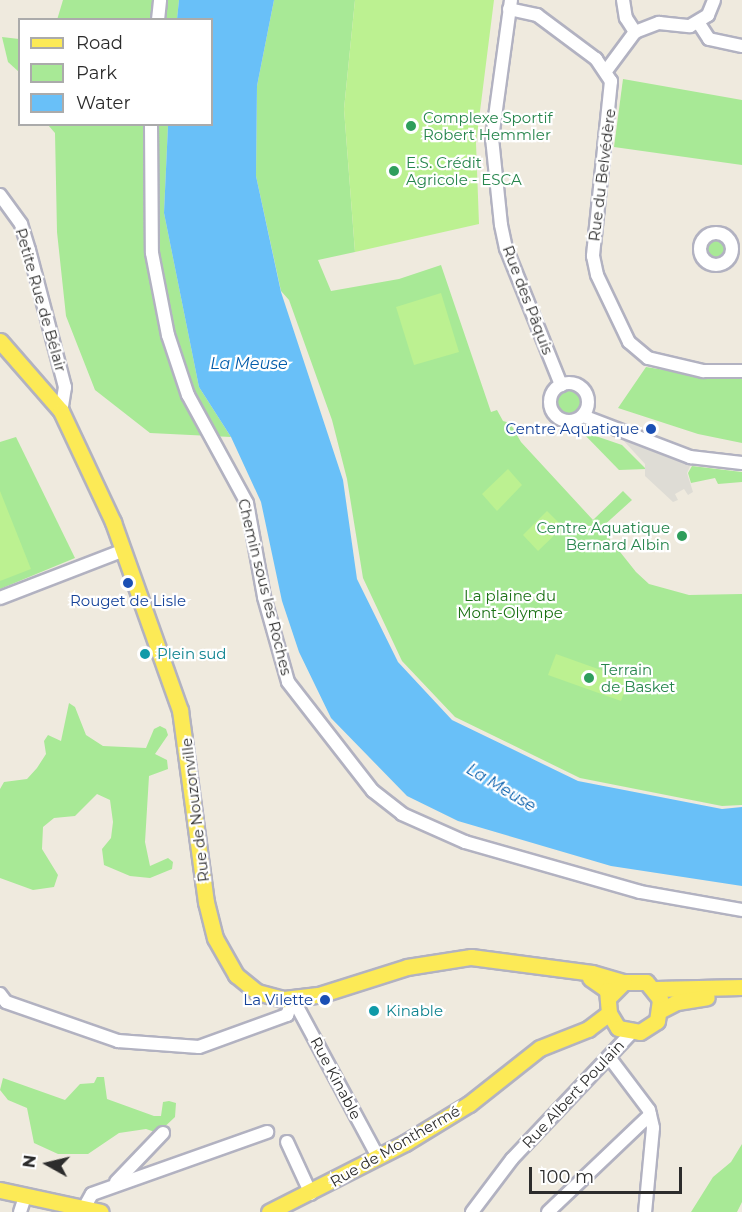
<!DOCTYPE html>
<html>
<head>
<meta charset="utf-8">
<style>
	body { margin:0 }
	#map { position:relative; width:742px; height:1212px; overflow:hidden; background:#efeade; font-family:Montserrat,sans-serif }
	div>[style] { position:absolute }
	.green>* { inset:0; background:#a8e996 }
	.round { border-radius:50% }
	.pitch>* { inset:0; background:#bcf191 }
	.plaza>* { inset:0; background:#dedcd5 }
	.water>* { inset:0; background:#69c0f8 }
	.roads { filter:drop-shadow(2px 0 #b2b2c1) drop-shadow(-2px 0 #b2b2c1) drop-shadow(0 2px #b2b2c1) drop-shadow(0 -2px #b2b2c1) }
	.minor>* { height:12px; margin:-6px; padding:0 6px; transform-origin:6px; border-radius:6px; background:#fff }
	.minor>.ring { margin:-6px; padding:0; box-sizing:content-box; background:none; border:12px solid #fff; border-radius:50% }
	.major>* { height:15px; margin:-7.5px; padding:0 7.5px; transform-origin:7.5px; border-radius:7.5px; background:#fcea56 }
	.dots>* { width:16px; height:16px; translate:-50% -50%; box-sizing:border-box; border:3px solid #fff; border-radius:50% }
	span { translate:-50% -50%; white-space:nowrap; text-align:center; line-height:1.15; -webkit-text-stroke:4.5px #fff; paint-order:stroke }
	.leisure-label { font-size:15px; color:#27864d }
	.left { translate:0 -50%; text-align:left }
	.right { translate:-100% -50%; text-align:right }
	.street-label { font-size:15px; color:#2c2c2c }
	.transit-label { font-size:15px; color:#164399 }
	.park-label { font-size:15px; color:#1c7115 }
	.culture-label { font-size:15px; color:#0d838f }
	.water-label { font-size:16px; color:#025baa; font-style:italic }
	.legend { position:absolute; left:18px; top:18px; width:195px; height:108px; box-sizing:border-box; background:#fff; border:2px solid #ababab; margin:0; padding:8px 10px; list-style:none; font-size:18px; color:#2c2c2c }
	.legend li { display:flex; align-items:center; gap:12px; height:30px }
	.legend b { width:30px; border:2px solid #ababab }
	.north { position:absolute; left:18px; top:1134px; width:60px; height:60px; -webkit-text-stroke:4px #fff; paint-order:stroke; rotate:278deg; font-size:16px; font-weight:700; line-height:24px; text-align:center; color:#2c2c2c }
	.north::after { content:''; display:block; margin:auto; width:21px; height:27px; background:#2c2c2c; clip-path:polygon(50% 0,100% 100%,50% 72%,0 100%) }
	.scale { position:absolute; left:529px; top:1167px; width:153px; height:27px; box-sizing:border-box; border:3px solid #2c2c2c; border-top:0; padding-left:8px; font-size:18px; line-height:21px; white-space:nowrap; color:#2c2c2c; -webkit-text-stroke:4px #fff; paint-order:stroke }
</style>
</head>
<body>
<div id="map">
	<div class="green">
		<div style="clip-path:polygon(63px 0,179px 0,177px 19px,57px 20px)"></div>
		<div style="clip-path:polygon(274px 0,355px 0,344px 109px,355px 252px,318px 260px,331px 291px,399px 279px,441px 265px,491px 412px,497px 410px,503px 421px,510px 423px,521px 442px,593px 520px,623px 491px,632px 500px,601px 528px,636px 572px,649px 584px,689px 595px,742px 594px,742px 805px,722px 806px,580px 778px,455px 717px,402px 661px,363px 578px,347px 479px,332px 420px,289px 300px,281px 291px,256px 176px,257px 86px)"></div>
		<div style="clip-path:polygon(2px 37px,19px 39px,19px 72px,8px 62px)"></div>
		<div style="clip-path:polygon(623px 79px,742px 100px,742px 165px,614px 147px)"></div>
		<div style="clip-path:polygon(48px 125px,168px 125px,164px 213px,199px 387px,231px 437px,150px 433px,95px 390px,66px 316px,57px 232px,55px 133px)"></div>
		<div class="round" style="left:706px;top:238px;width:22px;height:22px"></div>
		<div style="clip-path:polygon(646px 367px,721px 379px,742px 377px,742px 443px,698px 434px,618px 408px)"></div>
		<div class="round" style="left:557px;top:389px;width:26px;height:26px"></div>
		<div style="clip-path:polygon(581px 431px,622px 445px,646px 469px,619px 470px)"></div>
		<div style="clip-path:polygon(16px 437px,75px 558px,0 589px,0 442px)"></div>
		<div style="clip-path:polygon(692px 466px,742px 472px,742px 482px,718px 484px,715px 478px,691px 483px,688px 473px)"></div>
		<div style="clip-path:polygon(69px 703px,75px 707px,86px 735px,103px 746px,146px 748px,154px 729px,160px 726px,166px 729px,168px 735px,155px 754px,167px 760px,168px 769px,149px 776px,145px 842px,150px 866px,168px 858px,173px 862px,172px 869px,150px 878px,130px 876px,104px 865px,102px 849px,111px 838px,113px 822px,110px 800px,97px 794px,75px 816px,54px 818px,43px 827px,42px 849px,58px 875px,54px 887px,33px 890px,0 878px,0 789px,4px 782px,27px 779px,37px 768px,46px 754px,44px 741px,48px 735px,61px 741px)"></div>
		<div style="clip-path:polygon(97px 1077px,104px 1077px,107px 1099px,154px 1116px,161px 1116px,163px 1102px,169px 1101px,176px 1103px,175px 1117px,158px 1133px,146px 1129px,119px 1133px,88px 1154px,58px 1154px,34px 1143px,27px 1108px,8px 1100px,0 1090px,3px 1078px,65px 1100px,80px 1084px,94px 1083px)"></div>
		<div style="clip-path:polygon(742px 1144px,742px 1202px,737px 1212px,691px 1212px,713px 1177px,731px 1162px)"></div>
	</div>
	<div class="pitch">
		<div style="clip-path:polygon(355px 0,494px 0,476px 143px,479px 224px,355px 252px,344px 109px)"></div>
		<div style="clip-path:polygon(441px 293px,459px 352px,414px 365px,396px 307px)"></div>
		<div style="clip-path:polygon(508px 469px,522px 485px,497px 511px,482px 494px)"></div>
		<div style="clip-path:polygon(0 491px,31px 569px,0 581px)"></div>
		<div style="clip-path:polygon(547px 511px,563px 527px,538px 551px,523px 535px)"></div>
		<div style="clip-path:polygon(556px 654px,629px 680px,621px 701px,548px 675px)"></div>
	</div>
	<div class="plaza">
		<div style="clip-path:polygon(623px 440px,692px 462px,687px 473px,693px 492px,688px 495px,684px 489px,675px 494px,678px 500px,673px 502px,645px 476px,645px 464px)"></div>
	</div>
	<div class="water">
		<div style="clip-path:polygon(179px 0,274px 0,257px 86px,256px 176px,281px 292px,343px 480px,357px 579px,398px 662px,452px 720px,578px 781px,722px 809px,742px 807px,742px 886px,611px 866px,458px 821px,407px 796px,331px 718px,299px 652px,282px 601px,261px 502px,231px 437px,199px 387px,164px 213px,168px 125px,212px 124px,212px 20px,177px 19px)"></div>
	</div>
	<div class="roads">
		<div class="minor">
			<div style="left:511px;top:0;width:139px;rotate:97.8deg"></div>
			<div style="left:492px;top:138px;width:87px;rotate:84.1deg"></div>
			<div style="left:501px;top:225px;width:24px;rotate:78deg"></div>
			<div style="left:506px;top:248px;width:148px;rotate:68.1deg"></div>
			<div style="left:623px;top:0;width:18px;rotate:81deg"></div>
			<div style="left:626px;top:18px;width:17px;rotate:57deg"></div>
			<div style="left:509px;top:9px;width:29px;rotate:12deg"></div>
			<div style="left:537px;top:15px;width:74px;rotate:36.7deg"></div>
			<div style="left:596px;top:59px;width:27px;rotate:56deg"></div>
			<div style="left:611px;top:81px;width:176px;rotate:95.9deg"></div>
			<div style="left:593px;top:256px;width:19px;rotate:78deg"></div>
			<div style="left:597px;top:275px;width:74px;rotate:64.5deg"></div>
			<div style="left:629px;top:342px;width:25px;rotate:40deg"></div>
			<div style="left:648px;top:358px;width:57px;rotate:13.3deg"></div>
			<div style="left:703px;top:371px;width:39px"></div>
			<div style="left:158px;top:20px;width:20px;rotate:-84deg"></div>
			<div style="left:698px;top:22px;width:20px;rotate:57deg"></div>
			<div style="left:709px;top:39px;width:34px;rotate:12deg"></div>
			<div style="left:606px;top:71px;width:49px;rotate:-53.4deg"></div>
			<div style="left:635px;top:32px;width:26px;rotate:-21deg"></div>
			<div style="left:659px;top:23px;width:31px;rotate:6deg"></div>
			<div style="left:690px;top:26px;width:21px;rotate:-31deg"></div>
			<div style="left:708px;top:15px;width:16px;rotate:-68deg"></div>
			<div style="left:151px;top:124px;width:129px;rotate:89.6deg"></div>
			<div style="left:152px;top:253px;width:84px;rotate:79deg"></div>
			<div style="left:168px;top:335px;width:63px;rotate:71.6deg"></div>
			<div style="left:188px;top:395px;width:123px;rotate:61.4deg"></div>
			<div style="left:247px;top:503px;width:96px;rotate:79.7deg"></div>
			<div style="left:264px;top:597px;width:88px;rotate:74.2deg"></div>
			<div style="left:288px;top:682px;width:138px;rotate:52.1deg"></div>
			<div style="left:373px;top:791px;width:37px;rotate:38deg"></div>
			<div style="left:402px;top:814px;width:69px;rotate:24deg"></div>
			<div style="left:465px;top:842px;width:182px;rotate:15.9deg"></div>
			<div style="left:640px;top:892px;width:104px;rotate:10deg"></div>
			<div style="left:0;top:195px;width:36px;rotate:54deg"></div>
			<div style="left:21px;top:224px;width:27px;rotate:73deg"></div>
			<div style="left:29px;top:250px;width:142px;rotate:75.3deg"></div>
			<div style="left:65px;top:387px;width:24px;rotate:99deg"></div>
			<div class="ring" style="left:700px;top:233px;width:20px;height:20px"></div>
			<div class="ring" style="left:550px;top:383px;width:26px;height:26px"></div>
			<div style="left:583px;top:416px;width:115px;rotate:21deg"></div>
			<div style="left:690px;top:457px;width:52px;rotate:6.6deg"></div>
			<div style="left:0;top:598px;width:131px;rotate:-21.1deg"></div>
			<div style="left:0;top:994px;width:10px;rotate:53deg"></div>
			<div style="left:6px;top:1002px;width:119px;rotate:19.2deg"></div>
			<div style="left:118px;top:1041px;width:81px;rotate:4.2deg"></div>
			<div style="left:199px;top:1047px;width:94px;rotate:-20deg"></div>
			<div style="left:287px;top:1015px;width:17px;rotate:-69deg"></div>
			<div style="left:293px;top:999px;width:179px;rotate:61.7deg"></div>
			<div style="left:609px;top:1057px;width:66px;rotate:53deg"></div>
			<div style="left:649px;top:1110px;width:18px;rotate:77deg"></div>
			<div style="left:653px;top:1128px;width:84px;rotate:95.4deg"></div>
			<div style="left:287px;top:1142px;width:57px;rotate:65.2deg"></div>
			<div style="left:116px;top:1182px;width:68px;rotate:-46.2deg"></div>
			<div style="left:83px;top:1210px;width:18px;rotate:-61deg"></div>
			<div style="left:92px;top:1194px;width:186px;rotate:-19.5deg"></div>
			<div style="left:20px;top:1212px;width:16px;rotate:-72deg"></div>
			<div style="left:472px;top:1212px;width:66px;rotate:-53deg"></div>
			<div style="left:512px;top:1159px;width:173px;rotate:-46.6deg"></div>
			<div style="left:548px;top:1212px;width:141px;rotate:-43.6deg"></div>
		</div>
		<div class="major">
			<div style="left:0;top:341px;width:93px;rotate:48.9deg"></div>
			<div style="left:61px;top:411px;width:123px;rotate:64.9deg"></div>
			<div style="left:113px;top:522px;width:200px;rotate:70.4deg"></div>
			<div style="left:180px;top:710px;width:194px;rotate:82.3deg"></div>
			<div style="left:206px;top:902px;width:37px;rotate:76deg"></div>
			<div style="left:215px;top:938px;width:43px;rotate:60.4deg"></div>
			<div style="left:236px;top:975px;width:27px;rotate:39deg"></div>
			<div style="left:257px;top:992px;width:28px;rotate:15deg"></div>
			<div style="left:284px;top:999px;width:38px;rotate:-7deg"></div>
			<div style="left:322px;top:994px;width:89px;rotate:-17.6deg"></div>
			<div style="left:407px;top:967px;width:65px;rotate:-8.9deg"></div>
			<div style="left:471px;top:957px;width:122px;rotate:7.5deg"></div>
			<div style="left:592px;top:973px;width:33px;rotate:16deg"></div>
			<div style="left:590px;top:978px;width:21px;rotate:35deg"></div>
			<div style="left:607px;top:990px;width:23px;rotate:85deg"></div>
			<div style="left:609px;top:1013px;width:17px;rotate:59deg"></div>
			<div style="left:618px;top:1028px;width:22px;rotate:10deg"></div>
			<div style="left:640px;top:1032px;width:20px;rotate:-33deg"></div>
			<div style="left:657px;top:1021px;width:22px;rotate:-82deg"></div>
			<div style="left:660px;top:999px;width:22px;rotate:-129deg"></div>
			<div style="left:646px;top:982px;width:22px;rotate:180deg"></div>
			<div style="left:624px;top:982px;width:20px;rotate:135deg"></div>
			<div style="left:655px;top:989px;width:87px;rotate:-1.3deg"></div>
			<div style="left:661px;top:1010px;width:18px;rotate:-27deg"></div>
			<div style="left:677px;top:1002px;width:30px;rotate:-9deg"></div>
			<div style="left:0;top:1190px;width:103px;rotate:12.3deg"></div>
			<div style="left:269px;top:1212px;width:153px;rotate:-26.9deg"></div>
			<div style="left:405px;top:1143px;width:75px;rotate:-31.4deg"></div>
			<div style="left:469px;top:1104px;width:90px;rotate:-38.3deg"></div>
			<div style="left:540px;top:1048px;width:52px;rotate:-21.6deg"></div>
			<div style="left:588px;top:1029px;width:26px;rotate:-37deg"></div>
		</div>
	</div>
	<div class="dots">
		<div style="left:411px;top:126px;background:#2e9e5b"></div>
		<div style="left:394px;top:171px;background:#2e9e5b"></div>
		<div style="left:651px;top:429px;background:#1a4fb4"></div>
		<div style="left:682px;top:536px;background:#2e9e5b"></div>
		<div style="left:128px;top:583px;background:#1a4fb4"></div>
		<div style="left:145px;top:654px;background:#0f9aa8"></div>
		<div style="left:589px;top:678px;background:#2e9e5b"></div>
		<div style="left:325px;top:1000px;background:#1a4fb4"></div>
		<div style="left:374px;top:1011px;background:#0f9aa8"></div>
	</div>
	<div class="leisure-label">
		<span class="left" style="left:423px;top:126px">Complexe Sportif<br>Robert Hemmler</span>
		<span class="left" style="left:406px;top:171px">E.S. Crédit<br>Agricole - ESCA</span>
		<span class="right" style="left:670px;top:536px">Centre Aquatique<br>Bernard Albin</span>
		<span class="left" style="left:601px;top:678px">Terrain<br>de Basket</span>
	</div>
	<div class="street-label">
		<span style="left:602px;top:175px;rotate:-83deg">Rue du Belvédère</span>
		<span style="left:41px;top:300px;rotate:74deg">Petite Rue de Bélair</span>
		<span style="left:528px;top:300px;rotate:69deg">Rue des Pâquis</span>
		<span style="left:265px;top:587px;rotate:76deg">Chemin sous les Roches</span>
		<span style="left:195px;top:810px;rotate:-97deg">Rue de Nouzonville</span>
		<span style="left:336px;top:1078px;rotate:62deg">Rue Kinable</span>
		<span style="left:573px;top:1094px;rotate:-47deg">Rue Albert Poulain</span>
		<span style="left:395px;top:1146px;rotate:-30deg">Rue de Monthermé</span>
	</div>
	<div class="transit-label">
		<span class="right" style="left:639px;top:429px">Centre Aquatique</span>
		<span style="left:128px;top:601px">Rouget de Lisle</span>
		<span class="right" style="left:313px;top:1000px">La Vilette</span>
	</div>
	<div class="park-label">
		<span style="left:510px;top:604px">La plaine du<br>Mont-Olympe</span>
	</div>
	<div class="culture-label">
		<span class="left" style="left:157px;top:654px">Plein sud</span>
		<span class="left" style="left:386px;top:1011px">Kinable</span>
	</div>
	<div class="water-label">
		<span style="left:249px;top:364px">La Meuse</span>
		<span style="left:501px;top:788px;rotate:31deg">La Meuse</span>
	</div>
	<ul class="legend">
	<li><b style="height:8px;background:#fcea56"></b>Road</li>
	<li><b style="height:16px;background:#a8e996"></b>Park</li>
	<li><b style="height:16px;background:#69c0f8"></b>Water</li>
	</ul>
	<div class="north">N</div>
	<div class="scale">100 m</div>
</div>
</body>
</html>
